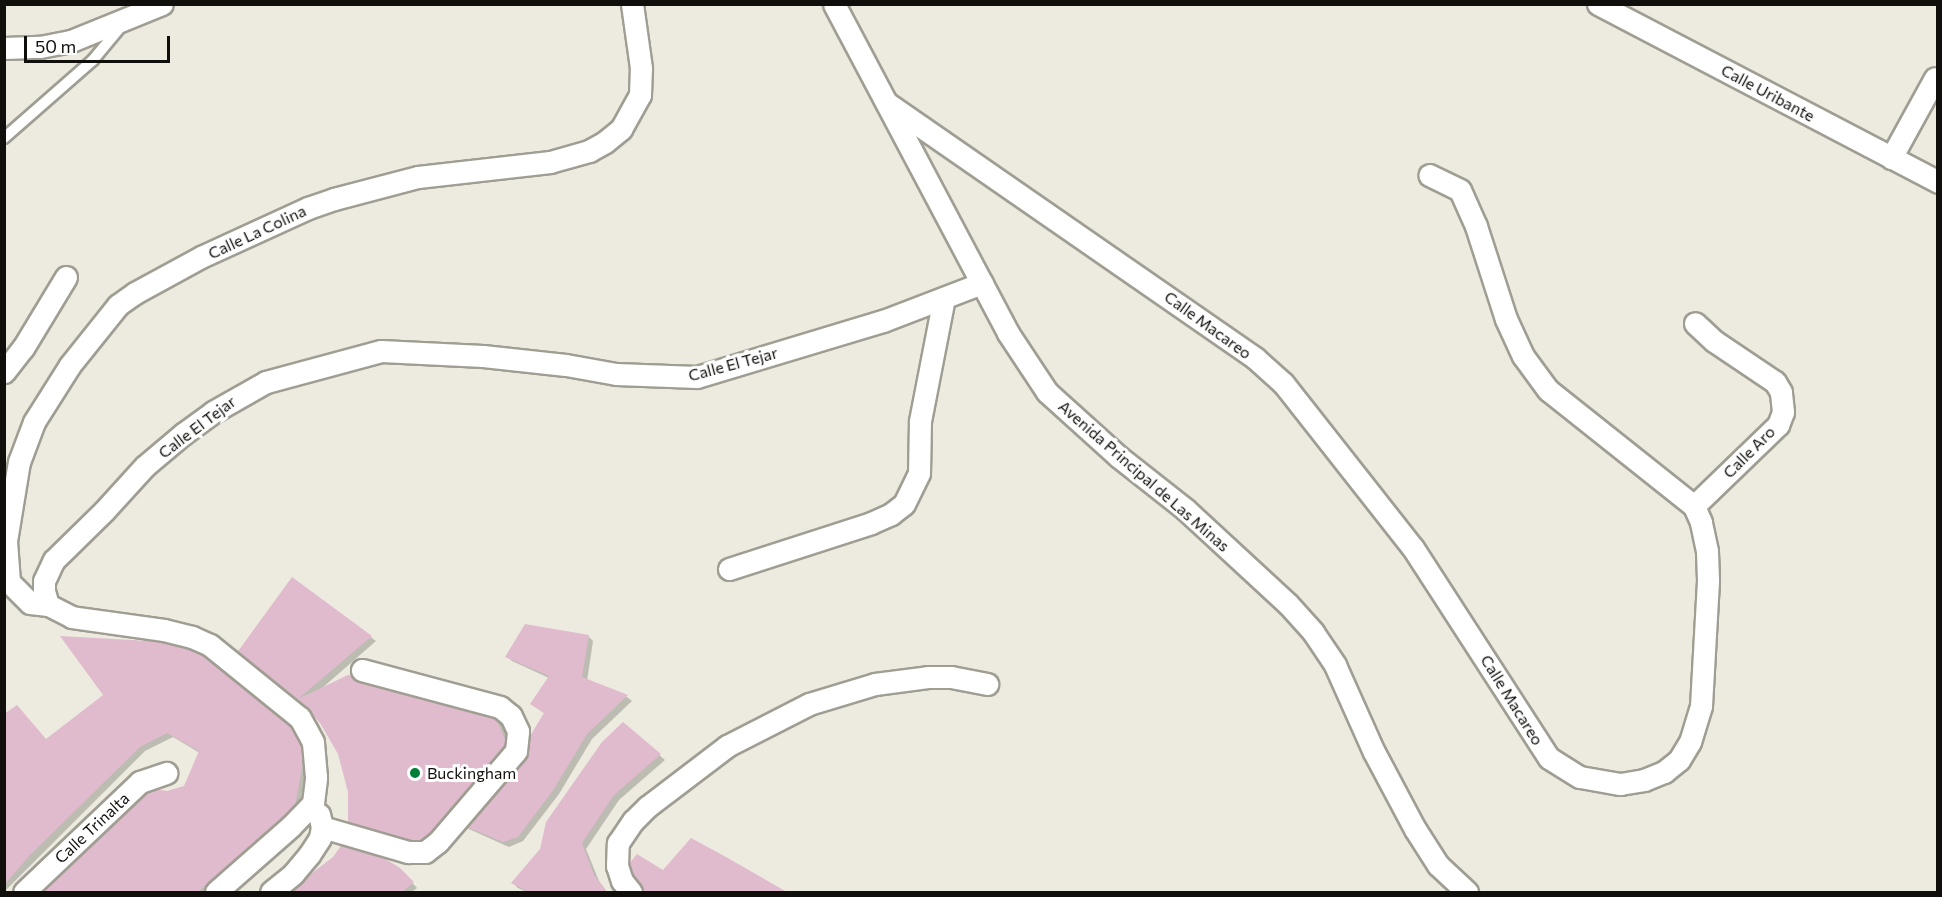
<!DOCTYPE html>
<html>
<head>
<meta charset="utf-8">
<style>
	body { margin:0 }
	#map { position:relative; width:1942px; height:897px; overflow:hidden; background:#edebdf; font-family:Commissioner,sans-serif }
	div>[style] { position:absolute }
	.shadow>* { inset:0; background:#0003 }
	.building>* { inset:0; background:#e0bacd }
	.roads { filter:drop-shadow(2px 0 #a09e93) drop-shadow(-2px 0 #a09e93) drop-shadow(0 2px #a09e93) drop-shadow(0 -2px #a09e93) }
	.service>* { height:10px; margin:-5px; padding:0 5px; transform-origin:5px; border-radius:5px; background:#fff }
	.minor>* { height:21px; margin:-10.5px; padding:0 10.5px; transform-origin:10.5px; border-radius:10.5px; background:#fff }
	.dots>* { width:16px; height:16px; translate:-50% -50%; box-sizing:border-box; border:3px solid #fff; border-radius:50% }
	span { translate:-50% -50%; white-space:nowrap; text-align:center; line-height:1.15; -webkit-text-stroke:6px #fff; paint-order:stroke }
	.street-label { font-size:16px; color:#100f0c }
	.poi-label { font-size:16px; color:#100f0c }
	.left { translate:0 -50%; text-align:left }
	.frame { position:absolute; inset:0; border:6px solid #100f0c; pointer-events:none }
	.scale { position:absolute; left:24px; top:36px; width:146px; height:27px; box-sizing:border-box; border:3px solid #100f0c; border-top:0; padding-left:8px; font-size:18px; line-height:21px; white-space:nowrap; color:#100f0c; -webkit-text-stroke:4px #fff; paint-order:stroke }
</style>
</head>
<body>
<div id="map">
	<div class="shadow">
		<div style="clip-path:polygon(292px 579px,376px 641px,321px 689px,492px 710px,502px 721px,518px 761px,545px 714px,532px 704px,549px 678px,512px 661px,507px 657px,588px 636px,593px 641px,587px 681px,627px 697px,632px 701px,592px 739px,559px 794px,523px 841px,509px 847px,469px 829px,464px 825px,434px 854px,360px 833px,350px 822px,349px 792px,340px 753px,321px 722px,304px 703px,243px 658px)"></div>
		<div style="clip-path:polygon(105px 695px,299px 731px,309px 762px,299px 812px,209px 892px,38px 892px,167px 793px,185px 787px,200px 753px,173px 737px,145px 751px,4px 892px,4px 791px,46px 741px)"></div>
		<div style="clip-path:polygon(623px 724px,665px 760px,619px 800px,586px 849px,599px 881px,607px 892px,527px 892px,518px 888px,513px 883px,541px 850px)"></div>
		<div style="clip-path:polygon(691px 840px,783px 892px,648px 892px,630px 876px,663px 872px)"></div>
		<div style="clip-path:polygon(334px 858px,399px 869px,417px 888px,412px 892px,290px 892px)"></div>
	</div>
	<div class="building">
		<div style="clip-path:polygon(292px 577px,372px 636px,298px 699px,348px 675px,492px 709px,509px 749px,423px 844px,392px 838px,348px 823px,348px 792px,338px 754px,320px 723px,298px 699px,236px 654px)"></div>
		<div style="clip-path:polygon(525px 624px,589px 635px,582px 677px,628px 695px,587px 734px,554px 789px,518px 837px,503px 842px,462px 825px,527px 741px,544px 713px,530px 704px,549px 676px,505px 657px)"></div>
		<div style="clip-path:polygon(60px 636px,185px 643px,206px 650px,294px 725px,304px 756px,295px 807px,198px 892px,36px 892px,144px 787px,167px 791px,184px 786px,199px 751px,167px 733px,140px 747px,31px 854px,4px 885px,4px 714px,17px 705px,46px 739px,103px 695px)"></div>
		<div style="clip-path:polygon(623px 722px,661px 754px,614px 795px,582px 843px,594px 875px,607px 892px,529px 892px,511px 883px,540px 849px,546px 822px,602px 742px)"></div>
		<div style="clip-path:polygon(691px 838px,726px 857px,787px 892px,646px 892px,623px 871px,637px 854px,663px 870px)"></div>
		<div style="clip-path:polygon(345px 840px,368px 848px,400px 868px,414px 882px,402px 892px,287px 892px,333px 857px)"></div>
	</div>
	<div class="roads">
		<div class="service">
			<div style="left:4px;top:138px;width:118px;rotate:-41.2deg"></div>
			<div style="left:93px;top:60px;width:47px;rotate:-50.2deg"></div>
		</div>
		<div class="minor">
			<div style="left:834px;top:4px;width:372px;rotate:62.1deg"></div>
			<div style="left:1008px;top:333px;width:71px;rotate:56.5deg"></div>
			<div style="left:1047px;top:392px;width:97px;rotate:42.1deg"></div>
			<div style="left:1119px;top:457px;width:84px;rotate:38.2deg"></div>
			<div style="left:1185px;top:509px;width:140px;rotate:42.7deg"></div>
			<div style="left:1288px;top:604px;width:38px;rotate:48deg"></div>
			<div style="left:1313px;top:632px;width:40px;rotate:56deg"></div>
			<div style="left:1335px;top:665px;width:95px;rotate:65.9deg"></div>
			<div style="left:1374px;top:752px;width:87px;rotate:62deg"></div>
			<div style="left:1415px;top:829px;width:43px;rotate:57.4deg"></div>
			<div style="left:1438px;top:865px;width:40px;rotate:43deg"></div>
			<div style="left:1598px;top:4px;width:384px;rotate:27.6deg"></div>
			<div style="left:4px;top:48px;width:36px;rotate:-2deg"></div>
			<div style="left:40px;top:47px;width:32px;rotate:-11deg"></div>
			<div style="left:71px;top:41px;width:98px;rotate:-22.1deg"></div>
			<div style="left:887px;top:103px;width:448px;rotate:34.7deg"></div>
			<div style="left:1255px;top:358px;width:38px;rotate:42deg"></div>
			<div style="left:1283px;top:383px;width:210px;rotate:51.8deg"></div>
			<div style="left:1413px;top:548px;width:250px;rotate:57.1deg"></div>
			<div style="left:1549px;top:758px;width:36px;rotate:32deg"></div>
			<div style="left:1580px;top:777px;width:41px;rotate:9.9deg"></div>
			<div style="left:1620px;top:784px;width:24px;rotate:-9deg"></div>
			<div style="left:1644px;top:780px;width:22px;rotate:-22deg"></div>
			<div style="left:1664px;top:772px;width:19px;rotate:-39deg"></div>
			<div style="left:1679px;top:760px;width:21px;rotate:-59deg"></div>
			<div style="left:1690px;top:742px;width:38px;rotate:-73deg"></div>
			<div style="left:1701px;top:706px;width:126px;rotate:-86.8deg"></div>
			<div style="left:1708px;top:580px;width:29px;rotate:-92deg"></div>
			<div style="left:1707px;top:551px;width:30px;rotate:-102deg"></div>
			<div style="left:1701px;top:522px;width:17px;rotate:-114deg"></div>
			<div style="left:1694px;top:506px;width:186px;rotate:-141.5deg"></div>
			<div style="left:1548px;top:390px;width:42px;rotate:-126.3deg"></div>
			<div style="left:1523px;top:356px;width:41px;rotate:-114.7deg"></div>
			<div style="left:1506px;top:319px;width:98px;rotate:-107.9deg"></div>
			<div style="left:1476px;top:226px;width:39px;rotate:-114deg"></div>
			<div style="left:1460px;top:190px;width:34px;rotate:-154deg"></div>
			<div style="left:1891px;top:158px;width:91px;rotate:-61.2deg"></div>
			<div style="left:4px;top:372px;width:31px;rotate:-52deg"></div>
			<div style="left:23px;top:348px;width:83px;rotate:-58.8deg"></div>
			<div style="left:1694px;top:506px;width:117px;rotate:-44deg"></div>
			<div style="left:1778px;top:425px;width:14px;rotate:-69deg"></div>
			<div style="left:1783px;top:412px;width:20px;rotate:-96deg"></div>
			<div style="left:1781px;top:392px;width:12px;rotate:-121deg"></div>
			<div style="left:1775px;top:382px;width:73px;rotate:-146.1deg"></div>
			<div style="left:1714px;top:341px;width:26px;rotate:-137deg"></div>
			<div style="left:729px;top:569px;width:149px;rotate:-17.9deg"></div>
			<div style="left:871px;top:523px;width:22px;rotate:-24deg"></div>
			<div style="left:891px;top:514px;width:16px;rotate:-38deg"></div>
			<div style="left:904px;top:504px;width:34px;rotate:-64deg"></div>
			<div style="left:919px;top:473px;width:52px;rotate:-88.9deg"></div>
			<div style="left:920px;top:421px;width:125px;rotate:-79deg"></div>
			<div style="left:48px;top:605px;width:18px;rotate:-174deg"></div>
			<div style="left:30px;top:603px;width:30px;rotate:-135deg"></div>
			<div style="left:9px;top:582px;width:41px;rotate:-94.2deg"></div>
			<div style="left:6px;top:541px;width:80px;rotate:-80.7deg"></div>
			<div style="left:19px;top:462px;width:43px;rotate:-69.4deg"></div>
			<div style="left:34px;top:422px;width:67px;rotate:-57.7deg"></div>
			<div style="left:70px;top:365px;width:77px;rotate:-51.3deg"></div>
			<div style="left:118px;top:305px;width:21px;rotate:-35deg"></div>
			<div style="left:135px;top:293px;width:75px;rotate:-28.6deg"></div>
			<div style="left:201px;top:257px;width:118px;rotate:-24.6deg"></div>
			<div style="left:308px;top:208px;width:28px;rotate:-19deg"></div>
			<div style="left:334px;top:199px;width:87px;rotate:-14.7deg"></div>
			<div style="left:418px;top:177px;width:133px;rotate:-6.5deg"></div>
			<div style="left:550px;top:162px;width:41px;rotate:-15.8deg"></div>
			<div style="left:589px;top:151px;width:18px;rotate:-29deg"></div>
			<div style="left:605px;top:142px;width:21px;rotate:-39deg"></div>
			<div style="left:621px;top:129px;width:39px;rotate:-61deg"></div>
			<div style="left:640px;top:95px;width:27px;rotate:-88deg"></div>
			<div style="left:641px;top:68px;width:65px;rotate:-98deg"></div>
			<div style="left:322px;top:827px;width:90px;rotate:16.2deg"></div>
			<div style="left:408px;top:852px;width:17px"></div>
			<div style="left:425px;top:852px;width:16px;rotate:-38deg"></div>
			<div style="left:438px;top:842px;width:120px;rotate:-49.4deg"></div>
			<div style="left:516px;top:751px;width:20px;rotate:-84deg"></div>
			<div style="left:518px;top:731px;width:17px;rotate:-115deg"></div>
			<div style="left:511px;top:716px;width:14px;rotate:-141deg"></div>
			<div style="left:500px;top:707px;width:143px;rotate:-165deg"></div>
			<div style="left:24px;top:892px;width:160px;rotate:-43.5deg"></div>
			<div style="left:140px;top:782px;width:28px;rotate:-19deg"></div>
			<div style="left:216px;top:892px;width:100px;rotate:-41.3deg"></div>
			<div style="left:291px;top:826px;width:32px;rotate:-46deg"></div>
			<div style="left:313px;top:803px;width:26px;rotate:-83deg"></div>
			<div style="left:316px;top:777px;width:35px;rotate:-95deg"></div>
			<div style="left:313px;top:742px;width:15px;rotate:-118deg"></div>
			<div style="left:306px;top:729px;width:13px;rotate:-119deg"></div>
			<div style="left:300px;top:718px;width:116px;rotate:-141deg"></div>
			<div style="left:210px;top:645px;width:20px;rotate:-156deg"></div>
			<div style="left:192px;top:637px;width:29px;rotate:-166deg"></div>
			<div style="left:164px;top:630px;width:93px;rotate:-172deg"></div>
			<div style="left:72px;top:617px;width:27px;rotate:-153deg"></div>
			<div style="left:48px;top:605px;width:15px;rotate:-106deg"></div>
			<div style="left:44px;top:591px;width:10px;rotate:-90deg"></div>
			<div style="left:44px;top:581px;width:23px;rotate:-65deg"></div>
			<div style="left:54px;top:560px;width:70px;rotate:-44.4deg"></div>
			<div style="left:104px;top:511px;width:61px;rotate:-47.7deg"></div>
			<div style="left:145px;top:466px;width:50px;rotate:-40.1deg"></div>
			<div style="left:183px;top:434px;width:37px;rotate:-36deg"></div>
			<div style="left:213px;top:412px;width:61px;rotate:-29.5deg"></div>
			<div style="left:266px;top:382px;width:119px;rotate:-15.1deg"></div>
			<div style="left:381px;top:351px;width:102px;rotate:2.8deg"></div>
			<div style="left:483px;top:356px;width:83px;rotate:6.2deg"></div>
			<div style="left:566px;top:365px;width:51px;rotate:10.2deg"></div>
			<div style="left:616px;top:374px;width:81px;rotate:2.1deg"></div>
			<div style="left:697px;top:377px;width:194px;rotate:-16.8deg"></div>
			<div style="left:883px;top:321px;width:106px;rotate:-21deg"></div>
			<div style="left:271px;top:892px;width:28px;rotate:-39deg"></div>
			<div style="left:293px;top:874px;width:25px;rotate:-50deg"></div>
			<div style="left:309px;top:855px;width:20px;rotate:-57deg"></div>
			<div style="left:320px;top:838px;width:11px;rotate:-80deg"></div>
			<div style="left:322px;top:827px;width:13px;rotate:-103deg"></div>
			<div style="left:631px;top:892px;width:14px;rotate:-129deg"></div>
			<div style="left:622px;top:881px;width:16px;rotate:-108deg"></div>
			<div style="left:617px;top:866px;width:23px;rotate:-88deg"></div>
			<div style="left:618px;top:843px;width:27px;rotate:-56deg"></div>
			<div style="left:633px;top:821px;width:20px;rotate:-45deg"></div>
			<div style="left:647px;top:807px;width:101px;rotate:-37.3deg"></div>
			<div style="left:727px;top:746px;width:92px;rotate:-27.1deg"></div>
			<div style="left:809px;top:704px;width:69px;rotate:-16.9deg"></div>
			<div style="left:875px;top:684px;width:53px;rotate:-7.5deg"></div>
			<div style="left:928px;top:677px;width:23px"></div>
			<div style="left:951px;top:677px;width:37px;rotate:11deg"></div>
		</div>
	</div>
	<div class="dots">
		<div style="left:415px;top:773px;background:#007e37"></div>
	</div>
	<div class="street-label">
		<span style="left:1768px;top:93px;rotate:28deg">Calle Uribante</span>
		<span style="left:257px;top:232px;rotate:-25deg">Calle La Colina</span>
		<span style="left:1208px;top:325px;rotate:36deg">Calle Macareo</span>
		<span style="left:733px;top:364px;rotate:-15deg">Calle El Tejar</span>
		<span style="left:197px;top:427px;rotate:-37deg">Calle El Tejar</span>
		<span style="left:1749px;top:452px;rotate:-45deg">Calle Aro</span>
		<span style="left:1144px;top:476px;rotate:41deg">Avenida Principal de Las Minas</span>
		<span style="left:1512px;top:700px;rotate:58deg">Calle Macareo</span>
		<span style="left:92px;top:828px;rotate:-43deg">Calle Trinalta</span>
	</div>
	<div class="poi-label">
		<span class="left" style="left:427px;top:773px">Buckingham</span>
	</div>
	<div class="frame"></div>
	<div class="scale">50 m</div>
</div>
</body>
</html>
